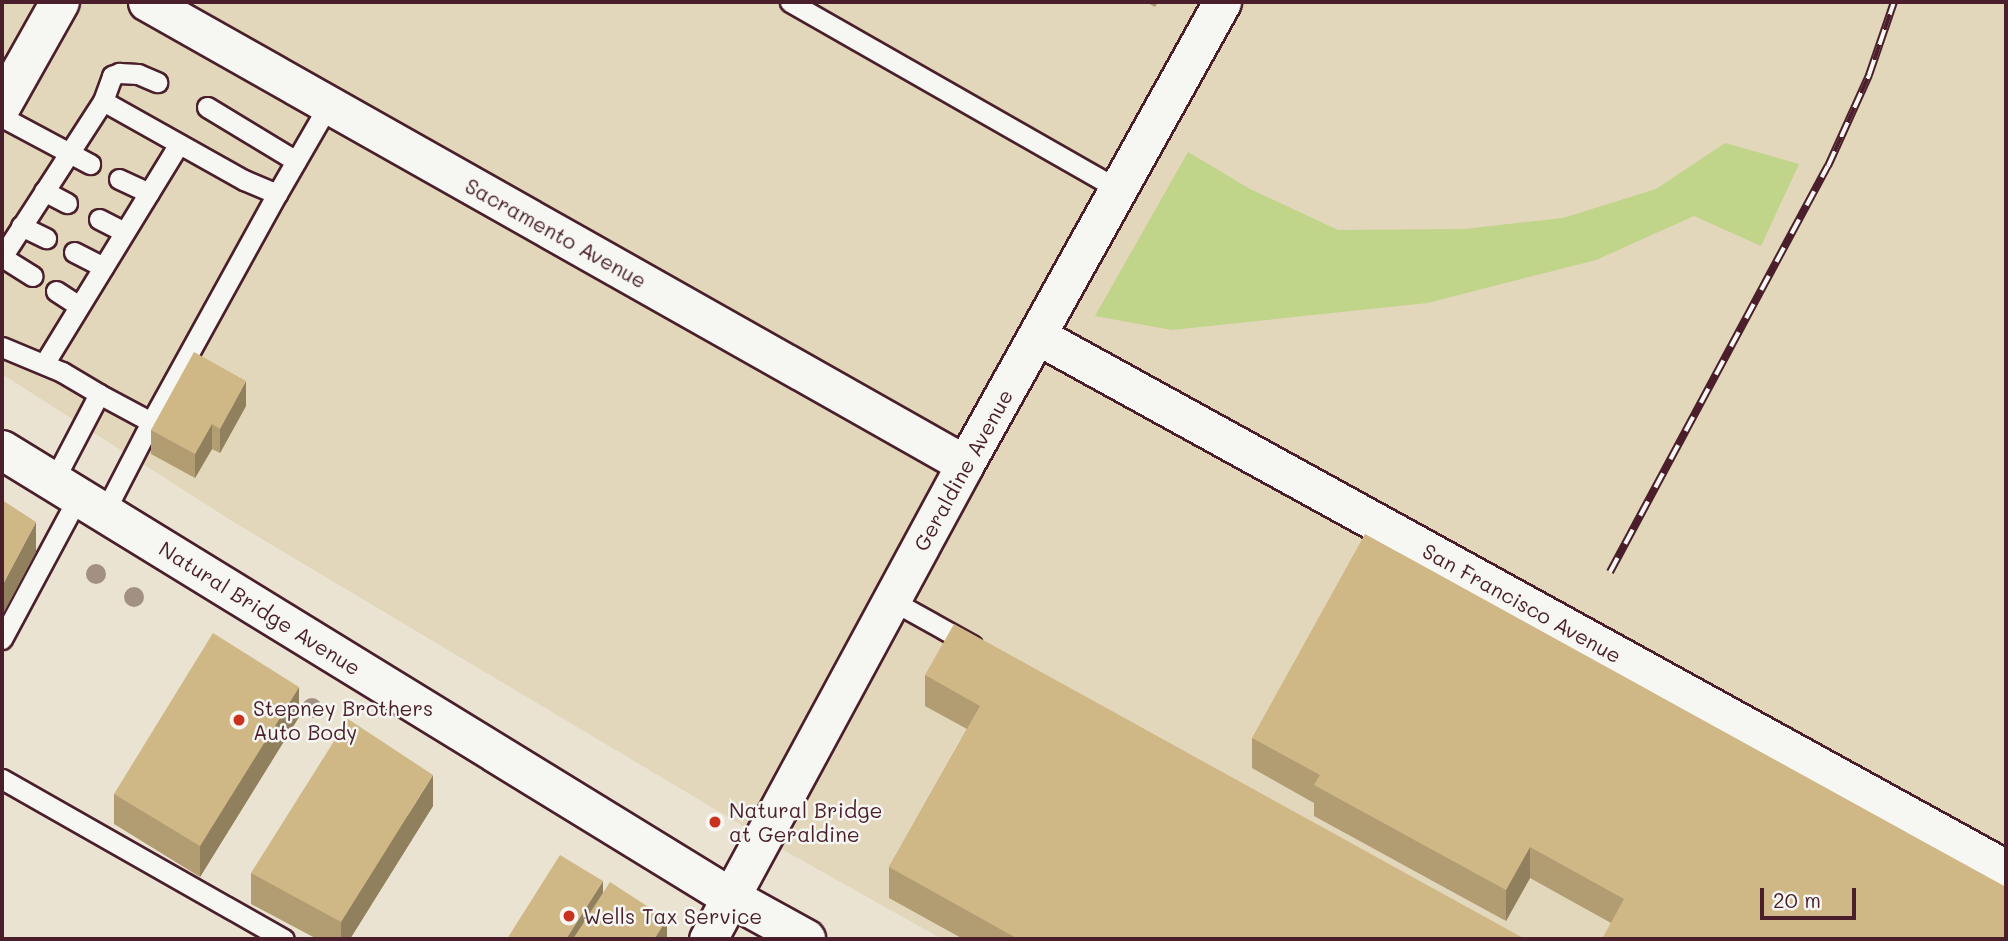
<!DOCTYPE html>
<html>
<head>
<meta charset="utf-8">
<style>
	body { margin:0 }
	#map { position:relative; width:2008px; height:941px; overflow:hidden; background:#eae3d2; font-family:Mali,sans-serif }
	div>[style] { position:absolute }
	.built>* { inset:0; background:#e2d6bb }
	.green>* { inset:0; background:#c0d48a }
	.roads { filter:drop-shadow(2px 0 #4a1f2b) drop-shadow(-2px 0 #4a1f2b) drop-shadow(0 2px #4a1f2b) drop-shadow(0 -2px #4a1f2b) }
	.service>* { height:19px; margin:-9.5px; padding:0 9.5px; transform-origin:9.5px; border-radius:9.5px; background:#f6f6f2 }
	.minor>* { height:37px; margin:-18.5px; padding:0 18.5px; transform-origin:18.5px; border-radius:18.5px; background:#f6f6f2 }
	.secondary>* { height:38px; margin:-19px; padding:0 19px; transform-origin:19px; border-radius:19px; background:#f6f6f2 }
	.primary>* { height:38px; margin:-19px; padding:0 19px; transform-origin:19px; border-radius:19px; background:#f6f6f2 }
	.rail>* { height:8px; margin-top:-4px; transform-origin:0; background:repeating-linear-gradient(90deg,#f6f6f2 0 16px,#4a1f2b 0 32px); box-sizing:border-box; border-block:2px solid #4a1f2b }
	.trees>* { width:20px; height:20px; margin:-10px; border-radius:50%; background:#a29083 }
	.wall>* { inset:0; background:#b29d73 }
	.shaded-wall>* { inset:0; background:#91805e }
	.building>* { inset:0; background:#cfb786 }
	.dots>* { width:19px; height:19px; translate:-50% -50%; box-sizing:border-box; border:4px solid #f6f6f2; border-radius:50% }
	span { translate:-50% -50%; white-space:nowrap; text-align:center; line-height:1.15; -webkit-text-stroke:5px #f6f6f2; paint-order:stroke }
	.street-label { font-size:21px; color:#4a1f2b }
	.poi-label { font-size:21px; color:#4a1f2b }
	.left { translate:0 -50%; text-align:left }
	.frame { position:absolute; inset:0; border:4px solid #4a1f2b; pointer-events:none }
	.scale { position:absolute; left:1760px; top:888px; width:96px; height:32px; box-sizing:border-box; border:4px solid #4a1f2b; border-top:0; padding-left:9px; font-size:21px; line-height:24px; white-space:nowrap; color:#4a1f2b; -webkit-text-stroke:5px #f6f6f2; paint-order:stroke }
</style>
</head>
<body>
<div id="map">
	<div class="built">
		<div style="clip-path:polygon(2px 2px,2006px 2px,2006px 939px,942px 939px,780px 848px,232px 521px,2px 374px)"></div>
	</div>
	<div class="green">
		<div style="clip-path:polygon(1725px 143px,1799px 164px,1761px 246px,1694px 216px,1596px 260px,1427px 303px,1172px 330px,1095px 316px,1188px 152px,1250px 189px,1338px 230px,1464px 229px,1563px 218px,1656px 189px)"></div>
	</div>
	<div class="roads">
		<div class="service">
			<div style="left:790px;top:2px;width:379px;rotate:29.7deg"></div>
			<div style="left:103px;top:101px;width:27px;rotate:-70deg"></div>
			<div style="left:112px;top:76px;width:8px;rotate:-23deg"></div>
			<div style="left:119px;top:73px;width:19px;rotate:3deg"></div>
			<div style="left:138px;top:74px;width:21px;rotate:23deg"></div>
			<div style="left:207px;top:107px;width:104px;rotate:31.2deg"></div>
			<div style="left:2px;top:117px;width:100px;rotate:28.1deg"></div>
			<div style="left:119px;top:179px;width:33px;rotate:25deg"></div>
			<div style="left:44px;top:191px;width:26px;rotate:28deg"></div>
			<div style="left:99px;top:219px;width:28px;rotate:27deg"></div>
			<div style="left:21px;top:226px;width:28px;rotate:26deg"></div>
			<div style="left:74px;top:252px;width:33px;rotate:27deg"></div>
			<div style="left:2px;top:257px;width:186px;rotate:-57.1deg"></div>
			<div style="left:103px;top:101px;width:162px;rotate:29.3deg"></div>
			<div style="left:244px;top:180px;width:36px;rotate:23deg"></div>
			<div style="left:277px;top:194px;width:104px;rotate:-60deg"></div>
			<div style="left:2px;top:257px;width:36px;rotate:32deg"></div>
			<div style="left:56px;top:291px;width:27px;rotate:33deg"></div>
			<div style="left:2px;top:347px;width:65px;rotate:22.6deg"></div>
			<div style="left:62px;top:372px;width:43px;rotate:30.7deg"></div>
			<div style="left:99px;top:394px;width:99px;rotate:117.6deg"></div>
			<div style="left:44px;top:364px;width:258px;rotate:-58.5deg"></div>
			<div style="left:99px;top:394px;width:59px;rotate:28.3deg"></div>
			<div style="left:151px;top:422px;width:102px;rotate:117.3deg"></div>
			<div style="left:151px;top:422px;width:260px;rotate:-61.1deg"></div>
			<div style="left:891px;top:600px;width:93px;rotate:29.1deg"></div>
			<div style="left:2px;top:639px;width:161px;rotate:-61.8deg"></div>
			<div style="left:2px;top:779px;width:324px;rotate:29.6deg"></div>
		</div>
		<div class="minor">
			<div style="left:147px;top:2px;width:939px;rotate:29.46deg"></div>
			<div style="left:1038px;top:336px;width:1105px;rotate:28.84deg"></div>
			<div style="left:708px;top:939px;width:540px;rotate:-61.58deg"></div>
			<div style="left:965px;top:464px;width:529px;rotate:-60.91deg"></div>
		</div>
		<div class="secondary">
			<div style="left:2px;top:105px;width:118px;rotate:-60.6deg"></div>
		</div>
		<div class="primary">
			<div style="left:2px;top:450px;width:854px;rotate:31.55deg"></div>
			<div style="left:730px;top:897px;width:87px;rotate:28.9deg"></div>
		</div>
	</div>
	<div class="rail">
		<div style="left:1610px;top:572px;width:461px;rotate:-61.8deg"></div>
		<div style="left:1828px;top:166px;width:100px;rotate:-65.7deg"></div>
		<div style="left:1869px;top:75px;width:77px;rotate:-71.1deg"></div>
	</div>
	<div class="trees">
		<div style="left:96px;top:574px"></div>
		<div style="left:134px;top:597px"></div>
		<div style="left:312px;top:708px"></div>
	</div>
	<div class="wall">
		<div style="clip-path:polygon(1146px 2px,1158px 2px,1155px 7px)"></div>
		<div style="clip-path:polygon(246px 406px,220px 453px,212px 449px,195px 478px,151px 454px,151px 430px)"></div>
		<div style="clip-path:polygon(925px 675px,1525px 939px,963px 939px,889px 898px,889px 867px,967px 729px,925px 706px)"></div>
		<div style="clip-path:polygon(299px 717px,200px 877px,114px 824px,114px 794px)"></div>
		<div style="clip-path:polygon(1252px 738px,2006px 887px,1611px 923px,1530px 878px,1506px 921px,1314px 816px,1314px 803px,1252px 768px)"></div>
		<div style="clip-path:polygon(433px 806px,350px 939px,317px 939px,251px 904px,251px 873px)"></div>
	</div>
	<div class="shaded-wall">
		<div style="clip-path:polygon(246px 381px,246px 406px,220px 453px,220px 429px)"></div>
		<div style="clip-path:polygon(212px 424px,212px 449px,195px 478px,195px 454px)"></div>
		<div style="clip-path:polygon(36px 522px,36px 552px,2px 616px,2px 586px)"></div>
		<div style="clip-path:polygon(299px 687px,299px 717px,200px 877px,200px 846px)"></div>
		<div style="clip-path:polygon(433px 775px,433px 806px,350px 939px,341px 939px,341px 922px)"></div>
		<div style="clip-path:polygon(1530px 847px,1530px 878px,1506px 921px,1506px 890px)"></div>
		<div style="clip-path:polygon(603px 881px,603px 906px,582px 939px,566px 939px)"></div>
		<div style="clip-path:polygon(667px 919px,667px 939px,654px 939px)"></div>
	</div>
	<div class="building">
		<div style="clip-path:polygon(194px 352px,246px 381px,220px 429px,212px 424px,195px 454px,151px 430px)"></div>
		<div style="clip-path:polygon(2px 500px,36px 522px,2px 586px)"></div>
		<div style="clip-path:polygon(1365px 534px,2006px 887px,2006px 939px,1602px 939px,1624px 899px,1530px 847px,1506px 890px,1314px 785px,1320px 775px,1252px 738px)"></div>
		<div style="clip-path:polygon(954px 624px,1525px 939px,1018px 939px,889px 867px,980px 706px,925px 675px)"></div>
		<div style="clip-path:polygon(213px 633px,299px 687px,200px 846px,114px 794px)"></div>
		<div style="clip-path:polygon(348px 719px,433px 775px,341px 922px,251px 873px)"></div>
		<div style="clip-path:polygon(560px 855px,603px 881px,566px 939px,507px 939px)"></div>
		<div style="clip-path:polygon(610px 882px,667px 919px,654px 939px,573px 939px)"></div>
	</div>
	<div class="dots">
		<div style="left:239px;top:720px;background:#c8321e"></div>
		<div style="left:715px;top:822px;background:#c8321e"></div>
		<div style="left:569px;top:916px;background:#c8321e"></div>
	</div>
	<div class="street-label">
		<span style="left:556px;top:233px;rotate:29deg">Sacramento Avenue</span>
		<span style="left:963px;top:470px;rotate:-61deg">Geraldine Avenue</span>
		<span style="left:1522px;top:603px;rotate:29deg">San Francisco Avenue</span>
		<span style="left:260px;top:608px;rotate:32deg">Natural Bridge Avenue</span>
	</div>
	<div class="poi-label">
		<span class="left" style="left:253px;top:720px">Stepney Brothers<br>Auto Body</span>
		<span class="left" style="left:729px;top:822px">Natural Bridge<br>at Geraldine</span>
		<span class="left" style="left:583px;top:916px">Wells Tax Service</span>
	</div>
	<div class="frame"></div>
	<div class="scale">20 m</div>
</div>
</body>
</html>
